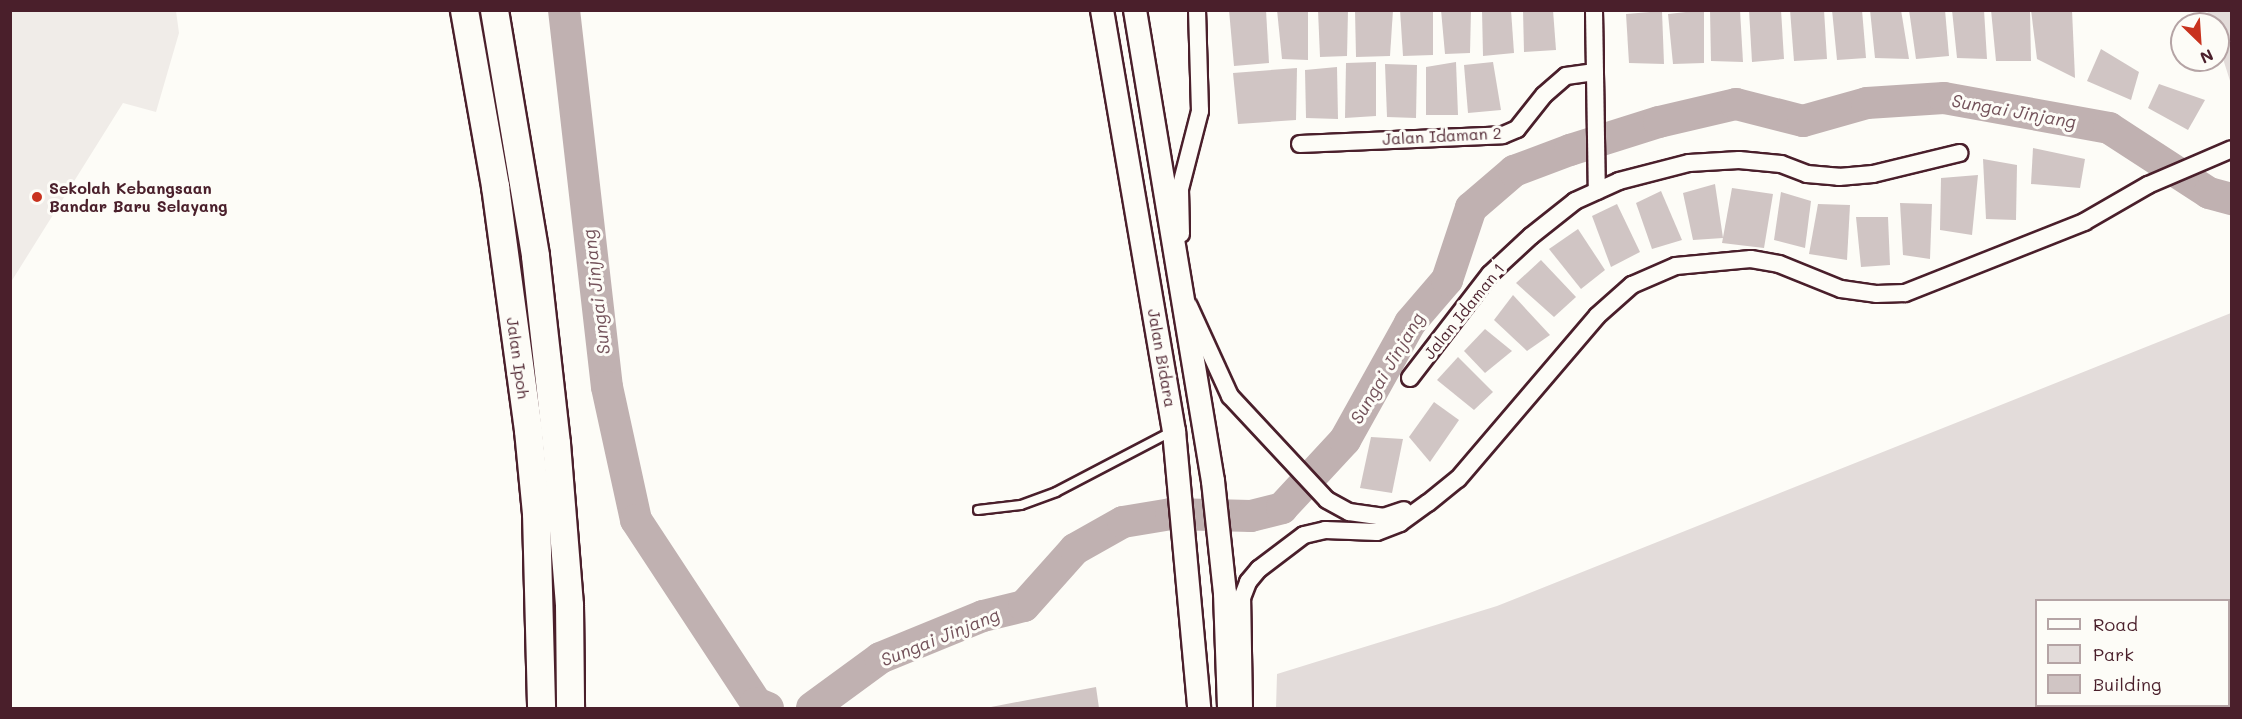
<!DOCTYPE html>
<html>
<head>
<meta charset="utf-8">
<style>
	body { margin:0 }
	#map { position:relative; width:2242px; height:719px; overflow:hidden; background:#fdfcf7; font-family:Mali,sans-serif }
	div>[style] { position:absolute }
	.built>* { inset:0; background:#f0ece8 }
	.green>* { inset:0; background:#e3dcda }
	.river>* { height:32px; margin:-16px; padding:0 16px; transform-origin:16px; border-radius:16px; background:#c0b1b1 }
	.building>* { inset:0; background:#d0c5c4 }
	.roads { filter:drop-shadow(2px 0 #4a1f2b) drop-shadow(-2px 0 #4a1f2b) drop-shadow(0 2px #4a1f2b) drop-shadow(0 -2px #4a1f2b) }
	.service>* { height:8px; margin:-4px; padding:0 4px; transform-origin:4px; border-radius:4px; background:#fdfcf7 }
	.minor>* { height:16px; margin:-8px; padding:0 8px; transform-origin:8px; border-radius:8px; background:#fdfcf7 }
	.secondary>* { height:22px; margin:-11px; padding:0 11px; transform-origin:11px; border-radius:11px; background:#fdfcf7 }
	.trunk>* { height:27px; margin:-13.5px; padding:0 13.5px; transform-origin:13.5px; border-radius:13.5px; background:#fdfcf7 }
	.dots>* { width:16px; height:16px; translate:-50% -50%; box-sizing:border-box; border:3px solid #fdfcf7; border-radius:50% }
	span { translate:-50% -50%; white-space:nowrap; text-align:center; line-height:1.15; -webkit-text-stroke:6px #fdfcf7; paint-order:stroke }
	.street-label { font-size:16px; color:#4a1f2b }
	.poi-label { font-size:16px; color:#4a1f2b; font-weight:700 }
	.left { translate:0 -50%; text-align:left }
	.water-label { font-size:18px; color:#73525a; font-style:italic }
	.frame { position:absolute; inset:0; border:12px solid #4a1f2b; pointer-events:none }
	.legend { position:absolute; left:2035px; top:599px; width:195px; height:108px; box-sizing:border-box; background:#fdfcf7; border:2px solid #b5a4a5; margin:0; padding:8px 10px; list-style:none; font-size:18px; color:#4a1f2b }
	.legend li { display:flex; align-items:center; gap:12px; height:30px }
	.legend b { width:30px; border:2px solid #b5a4a5 }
	.north { position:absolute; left:2170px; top:12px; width:60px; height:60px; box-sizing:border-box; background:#fdfcf7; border:2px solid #b5a4a5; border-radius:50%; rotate:155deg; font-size:16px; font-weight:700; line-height:24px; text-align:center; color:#4a1f2b }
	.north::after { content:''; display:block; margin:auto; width:21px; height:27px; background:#c8321e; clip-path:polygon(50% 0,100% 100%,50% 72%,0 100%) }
</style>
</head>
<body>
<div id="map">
	<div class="built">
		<div style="clip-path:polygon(11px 10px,176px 11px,179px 33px,156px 112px,123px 103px,11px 282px)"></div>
	</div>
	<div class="green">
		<div style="clip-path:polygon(2207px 11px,2231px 11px,2231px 84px,2218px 43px,2218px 24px,2211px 24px)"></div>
		<div style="clip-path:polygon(evenodd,2231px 313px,2231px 708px,1276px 708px,1277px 674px,1497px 606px,2231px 313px,2036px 600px,2228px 600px,2228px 706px,2036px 706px,2036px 600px)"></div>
	</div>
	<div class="river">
		<div style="left:564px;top:10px;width:379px;rotate:83.5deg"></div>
		<div style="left:607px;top:387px;width:136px;rotate:77.7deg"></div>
		<div style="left:636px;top:520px;width:219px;rotate:56.7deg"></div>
		<div style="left:756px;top:703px;width:13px;rotate:23deg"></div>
		<div style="left:812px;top:708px;width:84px;rotate:-36.3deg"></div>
		<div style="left:880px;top:658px;width:111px;rotate:-22.2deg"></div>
		<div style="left:983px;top:616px;width:42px;rotate:-13.7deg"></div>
		<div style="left:1024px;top:606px;width:76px;rotate:-48.2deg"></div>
		<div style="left:1075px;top:549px;width:55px;rotate:-29.4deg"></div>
		<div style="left:1123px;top:522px;width:49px;rotate:-9.5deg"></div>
		<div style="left:1171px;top:514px;width:80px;rotate:1.4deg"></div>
		<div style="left:1251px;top:516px;width:32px;rotate:-14deg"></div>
		<div style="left:1282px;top:508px;width:93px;rotate:-47.2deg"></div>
		<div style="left:1345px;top:440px;width:134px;rotate:-60.9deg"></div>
		<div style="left:1410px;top:323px;width:57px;rotate:-49.3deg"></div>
		<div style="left:1447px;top:280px;width:76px;rotate:-71.6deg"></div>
		<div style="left:1471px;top:208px;width:57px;rotate:-40.7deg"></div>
		<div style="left:1514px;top:171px;width:60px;rotate:-20.6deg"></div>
		<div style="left:1570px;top:150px;width:93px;rotate:-17.5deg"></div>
		<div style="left:1659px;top:122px;width:79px;rotate:-13.2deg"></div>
		<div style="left:1736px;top:104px;width:69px;rotate:14.2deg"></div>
		<div style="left:1803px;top:121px;width:66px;rotate:-15.7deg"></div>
		<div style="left:1867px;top:103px;width:77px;rotate:-3.7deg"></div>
		<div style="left:1944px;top:98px;width:168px;rotate:10.3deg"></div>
		<div style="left:2109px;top:128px;width:119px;rotate:33deg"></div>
		<div style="left:2209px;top:193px;width:24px;rotate:15deg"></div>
	</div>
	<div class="building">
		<div style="clip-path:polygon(1229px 10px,1266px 10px,1269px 63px,1234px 66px)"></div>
		<div style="clip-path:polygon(1277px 10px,1308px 10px,1308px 60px,1282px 59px)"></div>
		<div style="clip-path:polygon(1318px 10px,1348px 10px,1347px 56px,1320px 57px)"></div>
		<div style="clip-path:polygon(1355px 10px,1393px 10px,1390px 56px,1356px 57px)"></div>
		<div style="clip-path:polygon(1400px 10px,1433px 10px,1433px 55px,1403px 56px)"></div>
		<div style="clip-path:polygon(1441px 10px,1471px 10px,1470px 53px,1445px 54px)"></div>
		<div style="clip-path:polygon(1482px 10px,1511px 10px,1514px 53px,1483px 56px)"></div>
		<div style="clip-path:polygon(1523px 10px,1553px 10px,1556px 50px,1524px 52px)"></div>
		<div style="clip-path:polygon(1704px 10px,1704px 63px,1673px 64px,1668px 14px)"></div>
		<div style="clip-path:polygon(1710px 10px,1740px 10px,1743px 62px,1711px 61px)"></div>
		<div style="clip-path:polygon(1749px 10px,1781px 10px,1784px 59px,1752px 62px)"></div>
		<div style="clip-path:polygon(1790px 10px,1824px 10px,1827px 59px,1794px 61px)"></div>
		<div style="clip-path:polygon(1832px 10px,1862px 10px,1866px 58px,1837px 60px)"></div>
		<div style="clip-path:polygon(1870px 10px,1901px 10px,1909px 59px,1875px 58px)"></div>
		<div style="clip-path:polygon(1909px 10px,1945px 10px,1949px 56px,1916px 59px)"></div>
		<div style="clip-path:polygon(1952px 10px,1984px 10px,1987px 59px,1957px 58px)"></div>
		<div style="clip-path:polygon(1991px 10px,2030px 10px,2031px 61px,1996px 61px)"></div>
		<div style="clip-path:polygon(2031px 10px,2072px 10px,2075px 78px,2037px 59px)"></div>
		<div style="clip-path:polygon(1662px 11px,1664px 64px,1629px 63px,1626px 14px)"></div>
		<div style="clip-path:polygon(2101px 49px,2139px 72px,2131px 100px,2087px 81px)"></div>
		<div style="clip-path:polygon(1376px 62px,1376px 116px,1345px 118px,1346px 63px)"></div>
		<div style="clip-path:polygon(1456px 62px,1458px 115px,1426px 115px,1426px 67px)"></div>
		<div style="clip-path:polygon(1493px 62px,1501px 110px,1468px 113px,1464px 65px)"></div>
		<div style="clip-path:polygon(1385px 64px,1417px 65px,1416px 118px,1387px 117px)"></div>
		<div style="clip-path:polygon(1337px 67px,1338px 119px,1306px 118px,1305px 70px)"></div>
		<div style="clip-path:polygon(1297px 68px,1296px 120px,1238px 124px,1233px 73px)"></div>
		<div style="clip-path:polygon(2159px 84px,2205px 100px,2188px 130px,2148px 108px)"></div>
		<div style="clip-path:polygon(2033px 148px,2085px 159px,2080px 188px,2031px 184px)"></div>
		<div style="clip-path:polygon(1983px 159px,2017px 165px,2016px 220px,1986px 219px)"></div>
		<div style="clip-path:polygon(1978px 175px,1972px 235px,1940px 230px,1941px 178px)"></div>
		<div style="clip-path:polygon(1715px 184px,1723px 238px,1693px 240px,1683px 193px)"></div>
		<div style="clip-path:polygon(1732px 188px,1773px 194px,1764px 248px,1722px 243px)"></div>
		<div style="clip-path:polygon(1661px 191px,1682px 240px,1652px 249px,1636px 203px)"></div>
		<div style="clip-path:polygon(1781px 192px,1811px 201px,1805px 248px,1774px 240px)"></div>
		<div style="clip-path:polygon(1900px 203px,1932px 204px,1930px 259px,1903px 255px)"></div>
		<div style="clip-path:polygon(1617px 204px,1640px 252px,1611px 267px,1592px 216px)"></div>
		<div style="clip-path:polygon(1818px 204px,1850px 205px,1847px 260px,1809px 254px)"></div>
		<div style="clip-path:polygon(1856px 217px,1888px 217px,1890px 265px,1861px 267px)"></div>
		<div style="clip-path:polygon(1578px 229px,1605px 270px,1581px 289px,1549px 249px)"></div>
		<div style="clip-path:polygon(1541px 260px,1576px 297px,1554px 317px,1516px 283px)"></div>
		<div style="clip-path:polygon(1513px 295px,1550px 335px,1527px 351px,1494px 320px)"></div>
		<div style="clip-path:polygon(1485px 329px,1512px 351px,1485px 373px,1464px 351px)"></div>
		<div style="clip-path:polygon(1458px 357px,1493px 392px,1474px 410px,1437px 380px)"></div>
		<div style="clip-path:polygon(1434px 402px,1459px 420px,1430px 462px,1409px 437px)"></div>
		<div style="clip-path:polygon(1371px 437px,1403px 439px,1392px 493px,1360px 488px)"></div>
		<div style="clip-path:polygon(1096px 687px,1099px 708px,991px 708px,991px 707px)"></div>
	</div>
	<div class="roads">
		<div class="service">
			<div style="left:978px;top:510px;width:43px;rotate:-6.6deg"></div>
			<div style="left:1021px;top:505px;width:37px;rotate:-20deg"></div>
			<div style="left:1056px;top:492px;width:130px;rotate:-27.6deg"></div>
		</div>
		<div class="minor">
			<div style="left:1594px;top:10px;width:181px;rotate:89.1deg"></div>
			<div style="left:1300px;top:144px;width:203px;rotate:-2.5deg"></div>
			<div style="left:1503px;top:135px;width:15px;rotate:-23deg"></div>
			<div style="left:1517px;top:129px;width:43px;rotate:-51.5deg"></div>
			<div style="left:1544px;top:95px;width:29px;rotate:-41deg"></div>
			<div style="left:1566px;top:76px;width:29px;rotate:-8deg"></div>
			<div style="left:1181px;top:234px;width:45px;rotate:-91.3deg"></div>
			<div style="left:1180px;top:189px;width:81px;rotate:-75.6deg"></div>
			<div style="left:1200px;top:111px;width:101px;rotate:-91.7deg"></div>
			<div style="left:1189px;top:306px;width:99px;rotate:65.5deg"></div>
			<div style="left:1230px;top:396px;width:142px;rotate:47deg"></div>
			<div style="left:1327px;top:500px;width:25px;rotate:29deg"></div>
			<div style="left:1349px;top:512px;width:34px;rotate:8deg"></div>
			<div style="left:1383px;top:517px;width:22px;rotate:-18deg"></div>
			<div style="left:1410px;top:378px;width:131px;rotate:-52.4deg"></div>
			<div style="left:1490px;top:274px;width:56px;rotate:-42.8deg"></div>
			<div style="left:1531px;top:236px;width:56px;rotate:-38.5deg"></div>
			<div style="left:1575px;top:201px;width:48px;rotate:-24.4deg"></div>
			<div style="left:1619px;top:181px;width:72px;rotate:-14.4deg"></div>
			<div style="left:1689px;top:163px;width:50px;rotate:-3.4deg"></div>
			<div style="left:1739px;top:160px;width:42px;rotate:5.4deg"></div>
			<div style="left:1781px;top:164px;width:28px;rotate:21deg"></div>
			<div style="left:1807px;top:174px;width:32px;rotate:5deg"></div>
			<div style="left:1839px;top:177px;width:34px;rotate:-5deg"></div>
			<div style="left:1873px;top:174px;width:89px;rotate:-13.6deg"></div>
			<div style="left:1244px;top:708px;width:110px;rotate:-91deg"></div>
			<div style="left:1242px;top:598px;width:17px;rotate:-69deg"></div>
			<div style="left:1248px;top:582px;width:17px;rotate:-50deg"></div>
			<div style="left:1259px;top:569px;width:56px;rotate:-37.1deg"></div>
			<div style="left:1304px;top:535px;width:22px;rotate:-13deg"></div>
			<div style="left:1325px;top:530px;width:52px;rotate:2.2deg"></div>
			<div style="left:1377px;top:532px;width:25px;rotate:-21deg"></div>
			<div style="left:1400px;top:523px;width:34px;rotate:-36deg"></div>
			<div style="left:1428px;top:503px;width:38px;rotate:-39deg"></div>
			<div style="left:1458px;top:479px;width:214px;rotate:-49.5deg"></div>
			<div style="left:1597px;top:316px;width:47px;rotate:-41.5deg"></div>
			<div style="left:1632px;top:285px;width:48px;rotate:-23.4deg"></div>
			<div style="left:1676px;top:266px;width:75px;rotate:-5.3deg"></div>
			<div style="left:1751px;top:259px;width:28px;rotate:10deg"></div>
			<div style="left:1779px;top:264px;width:67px;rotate:22deg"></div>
			<div style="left:1841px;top:289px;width:35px;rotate:8deg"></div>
			<div style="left:1876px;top:294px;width:29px;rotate:-2deg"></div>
			<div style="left:1905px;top:293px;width:193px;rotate:-21.6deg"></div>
			<div style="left:2084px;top:222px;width:74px;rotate:-30deg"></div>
			<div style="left:2148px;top:185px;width:91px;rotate:-23.2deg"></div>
		</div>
		<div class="secondary">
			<div style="left:1102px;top:10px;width:427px;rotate:80.3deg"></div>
			<div style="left:1174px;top:431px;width:278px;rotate:84.8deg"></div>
			<div style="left:1135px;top:10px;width:477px;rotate:80.6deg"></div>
			<div style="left:1213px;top:481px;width:113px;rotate:83.9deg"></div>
			<div style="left:1225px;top:593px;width:115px;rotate:88deg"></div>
		</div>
		<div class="trunk">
			<div style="left:464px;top:10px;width:179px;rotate:80deg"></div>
			<div style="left:495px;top:186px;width:246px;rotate:82.3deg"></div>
			<div style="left:528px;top:430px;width:83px;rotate:84.5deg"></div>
			<div style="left:536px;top:513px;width:195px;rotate:88.5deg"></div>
			<div style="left:494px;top:10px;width:249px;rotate:80.5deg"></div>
			<div style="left:535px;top:256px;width:188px;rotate:83.6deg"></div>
			<div style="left:556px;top:443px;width:163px;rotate:85.4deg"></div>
			<div style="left:569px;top:605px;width:103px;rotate:89.4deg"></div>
		</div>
	</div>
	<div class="dots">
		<div style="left:37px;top:197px;background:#c8321e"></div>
	</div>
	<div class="street-label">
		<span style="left:1442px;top:136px;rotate:-3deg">Jalan Idaman 2</span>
		<span style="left:1464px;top:311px;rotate:-51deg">Jalan Idaman 1</span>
		<span style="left:518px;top:358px;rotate:82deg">Jalan Ipoh</span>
		<span style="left:1162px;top:358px;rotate:80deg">Jalan Bidara</span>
	</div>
	<div class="poi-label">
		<span class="left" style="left:49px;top:197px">Sekolah Kebangsaan<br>Bandar Baru Selayang</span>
	</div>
	<div class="water-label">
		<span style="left:2014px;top:111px;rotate:10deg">Sungai Jinjang</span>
		<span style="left:596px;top:292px;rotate:-97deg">Sungai Jinjang</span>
		<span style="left:1387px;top:368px;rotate:-59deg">Sungai Jinjang</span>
		<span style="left:940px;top:637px;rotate:-22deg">Sungai Jinjang</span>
	</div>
	<div class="frame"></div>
	<ul class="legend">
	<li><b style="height:8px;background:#fdfcf7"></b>Road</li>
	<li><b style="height:16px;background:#e3dcda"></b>Park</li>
	<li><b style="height:16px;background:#d0c5c4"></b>Building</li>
	</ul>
	<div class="north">N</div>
</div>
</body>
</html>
